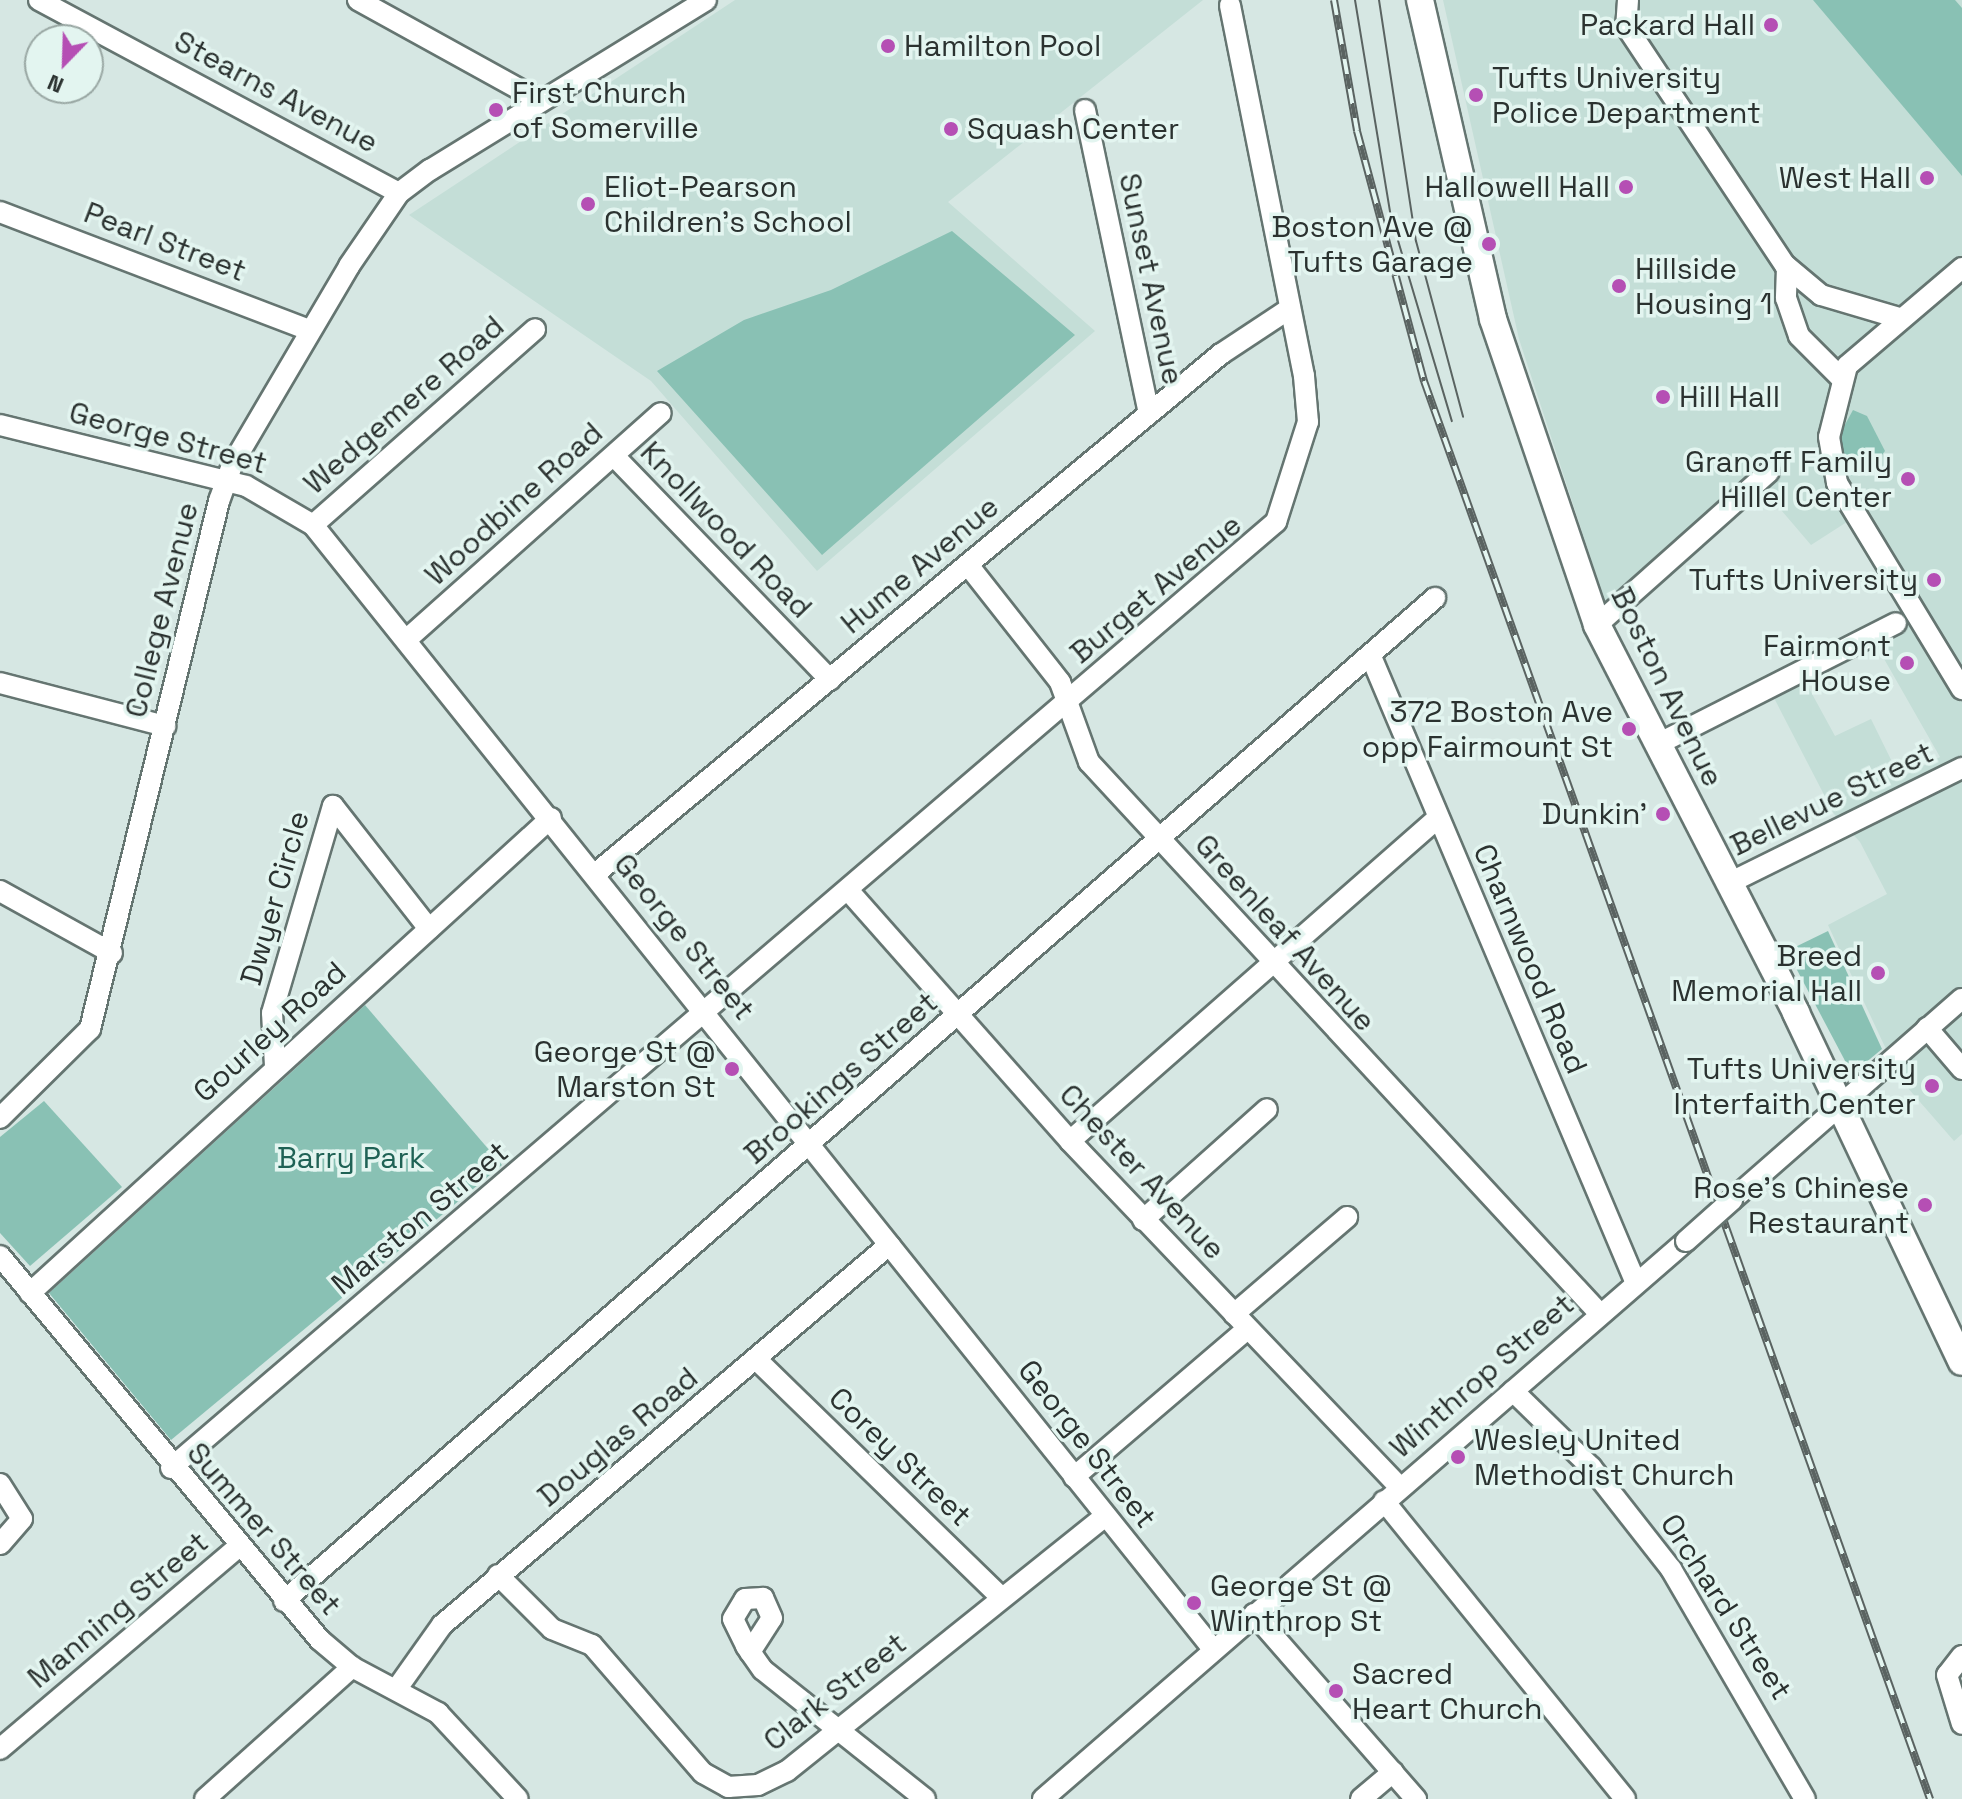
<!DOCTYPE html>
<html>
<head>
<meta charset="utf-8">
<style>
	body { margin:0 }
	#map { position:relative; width:1962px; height:1799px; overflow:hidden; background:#d6e7e3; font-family:"Space Grotesk",sans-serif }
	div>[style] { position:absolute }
	.built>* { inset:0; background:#c4ded7 }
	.green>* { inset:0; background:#89c1b4 }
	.roads { filter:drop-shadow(2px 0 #657571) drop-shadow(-2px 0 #657571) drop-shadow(0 2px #657571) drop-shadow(0 -2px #657571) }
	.minor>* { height:20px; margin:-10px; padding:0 10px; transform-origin:10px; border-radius:10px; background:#fff }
	.major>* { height:26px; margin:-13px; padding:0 13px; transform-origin:13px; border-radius:13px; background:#fff }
	.tram>* { height:2px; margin:-1px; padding:0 1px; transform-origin:1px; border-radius:1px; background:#5a6361 }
	.rail>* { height:8px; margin-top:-4px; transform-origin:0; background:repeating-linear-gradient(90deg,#e3f5f0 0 15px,#5a6361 0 30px); box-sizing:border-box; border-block:2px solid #5a6361 }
	.bridges { filter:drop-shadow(2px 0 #657571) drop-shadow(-2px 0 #657571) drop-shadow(0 2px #657571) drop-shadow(0 -2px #657571) }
	.minor-bridge>* { height:20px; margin:-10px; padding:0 10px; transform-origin:10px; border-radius:10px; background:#fff }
	.dots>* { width:22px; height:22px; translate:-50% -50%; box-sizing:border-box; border:4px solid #e3f5f0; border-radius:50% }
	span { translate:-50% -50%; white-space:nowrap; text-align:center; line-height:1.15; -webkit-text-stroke:7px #e3f5f0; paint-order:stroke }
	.poi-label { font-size:30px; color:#2b3230 }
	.right { translate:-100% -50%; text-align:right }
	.left { translate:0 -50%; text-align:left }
	.street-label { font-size:30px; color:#2b3230 }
	.park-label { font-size:30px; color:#1f6255 }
	.north { position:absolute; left:24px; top:24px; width:80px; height:80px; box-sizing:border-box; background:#e3f5f0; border:2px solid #99a7a3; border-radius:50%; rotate:203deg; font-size:22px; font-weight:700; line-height:32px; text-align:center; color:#2b3230 }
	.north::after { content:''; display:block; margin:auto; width:28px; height:36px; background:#b54fb4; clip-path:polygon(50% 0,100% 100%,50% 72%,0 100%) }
</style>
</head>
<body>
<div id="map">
	<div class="built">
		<div style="clip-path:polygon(735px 0,1203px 0,948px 202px,1095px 331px,817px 571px,651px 381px,409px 215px)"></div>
		<div style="clip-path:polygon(1443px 0,1962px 0,1962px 1134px,1954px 1141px,1900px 1079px,1828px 925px,1887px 894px,1860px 842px,1834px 814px,1774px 698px,1805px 681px,1835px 736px,1871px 719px,1900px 778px,1940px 757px,1875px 643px,1927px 616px,1864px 511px,1811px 545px,1758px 483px,1608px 611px,1519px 339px)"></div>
	</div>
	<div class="green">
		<div style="clip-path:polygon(1813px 0,1955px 0,1962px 8px,1962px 176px)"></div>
		<div style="clip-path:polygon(952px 231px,1075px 335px,822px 555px,657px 371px,744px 320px,831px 290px)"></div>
		<div style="clip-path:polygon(1853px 410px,1867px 416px,1885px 451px,1871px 469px,1851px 476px,1836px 441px)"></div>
		<div style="clip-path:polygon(1828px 931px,1882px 1049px,1852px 1074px,1787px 951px)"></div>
		<div style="clip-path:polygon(365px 1005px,502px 1165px,171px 1440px,49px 1293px)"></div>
		<div style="clip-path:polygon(44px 1101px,122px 1187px,30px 1266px,0 1233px,0 1137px)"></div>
	</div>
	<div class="roads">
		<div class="minor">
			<div style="left:39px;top:0;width:408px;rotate:28.2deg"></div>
			<div style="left:358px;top:0;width:209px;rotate:28.9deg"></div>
			<div style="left:1628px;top:0;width:26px;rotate:94deg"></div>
			<div style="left:1626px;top:26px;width:287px;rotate:56.4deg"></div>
			<div style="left:1785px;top:265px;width:47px;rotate:39.8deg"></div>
			<div style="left:1821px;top:295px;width:81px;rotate:16.4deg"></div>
			<div style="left:1085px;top:110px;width:310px;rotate:78.1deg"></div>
			<div style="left:0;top:212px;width:331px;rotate:20.9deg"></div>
			<div style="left:1787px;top:267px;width:31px;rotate:92deg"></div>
			<div style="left:1786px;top:298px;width:40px;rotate:71.1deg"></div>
			<div style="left:1799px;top:336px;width:61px;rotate:45deg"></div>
			<div style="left:1962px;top:268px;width:151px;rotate:139.6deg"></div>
			<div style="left:1847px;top:366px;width:73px;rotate:104.2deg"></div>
			<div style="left:1829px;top:437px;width:47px;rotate:80.1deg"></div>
			<div style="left:1837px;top:483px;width:241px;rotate:58.8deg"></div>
			<div style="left:0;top:425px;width:253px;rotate:13.9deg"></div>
			<div style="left:246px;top:486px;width:78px;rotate:30.2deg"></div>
			<div style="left:313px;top:525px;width:1439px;rotate:51.32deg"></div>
			<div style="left:614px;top:456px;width:311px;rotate:46deg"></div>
			<div style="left:313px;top:525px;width:296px;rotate:-41.4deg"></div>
			<div style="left:968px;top:565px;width:149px;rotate:51.8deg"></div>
			<div style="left:1060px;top:682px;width:85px;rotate:70.1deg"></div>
			<div style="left:1089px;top:762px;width:751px;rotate:47.21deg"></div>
			<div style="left:1597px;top:625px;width:230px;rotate:-41.7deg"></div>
			<div style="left:406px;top:640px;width:341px;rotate:-41.7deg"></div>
			<div style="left:1372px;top:659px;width:675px;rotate:67.08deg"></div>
			<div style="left:0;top:683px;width:171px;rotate:14.6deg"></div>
			<div style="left:1656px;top:745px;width:269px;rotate:-26.9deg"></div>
			<div style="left:595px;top:874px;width:814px;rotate:-39.72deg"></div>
			<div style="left:1221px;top:354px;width:82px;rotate:-33.5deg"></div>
			<div style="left:1729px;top:883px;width:260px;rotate:-26.3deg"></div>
			<div style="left:848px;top:890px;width:335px;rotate:48.5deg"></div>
			<div style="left:1070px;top:1141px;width:478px;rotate:46.4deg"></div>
			<div style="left:0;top:891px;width:128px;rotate:29deg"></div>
			<div style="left:1927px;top:1028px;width:54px;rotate:49.5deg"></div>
			<div style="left:275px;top:1066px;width:53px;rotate:-93.2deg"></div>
			<div style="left:272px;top:1013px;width:216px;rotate:-73.6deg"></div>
			<div style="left:333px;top:806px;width:156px;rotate:52deg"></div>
			<div style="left:0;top:1118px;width:127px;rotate:-44.7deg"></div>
			<div style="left:90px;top:1029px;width:544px;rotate:-76.27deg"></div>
			<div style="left:219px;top:501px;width:38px;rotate:-70deg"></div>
			<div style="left:232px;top:465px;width:231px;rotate:-59.5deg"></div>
			<div style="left:349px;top:266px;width:88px;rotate:-55.6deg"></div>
			<div style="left:399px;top:193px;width:39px;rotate:-37deg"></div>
			<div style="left:430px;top:170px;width:324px;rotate:-31.6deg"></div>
			<div style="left:1070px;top:1141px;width:488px;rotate:-41.3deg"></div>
			<div style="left:1732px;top:1200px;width:305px;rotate:-41.2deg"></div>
			<div style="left:1143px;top:1220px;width:166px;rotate:-41.8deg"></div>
			<div style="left:0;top:1256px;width:500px;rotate:50.2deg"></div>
			<div style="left:320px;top:1640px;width:42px;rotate:40.2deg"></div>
			<div style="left:352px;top:1667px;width:98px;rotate:28.1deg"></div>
			<div style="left:438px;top:1713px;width:117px;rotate:47.1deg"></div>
			<div style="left:30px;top:1293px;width:705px;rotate:-42.36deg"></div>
			<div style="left:1234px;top:1314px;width:149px;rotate:-40.6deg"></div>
			<div style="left:757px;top:1360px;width:340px;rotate:44.2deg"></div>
			<div style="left:1513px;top:1391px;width:109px;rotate:44.3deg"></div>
			<div style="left:1591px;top:1467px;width:130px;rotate:51.9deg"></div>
			<div style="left:1671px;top:1569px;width:266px;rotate:59.8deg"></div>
			<div style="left:171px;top:1468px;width:1455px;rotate:-40.57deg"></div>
			<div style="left:1276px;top:522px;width:105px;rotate:-72.3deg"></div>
			<div style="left:1308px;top:422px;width:46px;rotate:-95deg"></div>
			<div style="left:1304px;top:376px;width:378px;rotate:-101.3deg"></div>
			<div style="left:1074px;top:1477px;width:228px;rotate:-40.5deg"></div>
			<div style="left:0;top:1484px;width:41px;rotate:57.8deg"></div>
			<div style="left:22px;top:1519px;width:33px;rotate:131deg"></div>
			<div style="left:1384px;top:1501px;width:383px;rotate:51deg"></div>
			<div style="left:498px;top:1575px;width:76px;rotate:45deg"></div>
			<div style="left:552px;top:1629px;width:43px;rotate:21.8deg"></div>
			<div style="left:592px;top:1645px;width:169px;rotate:49.1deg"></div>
			<div style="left:703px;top:1773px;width:29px;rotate:29deg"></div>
			<div style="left:728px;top:1787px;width:30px;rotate:-4deg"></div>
			<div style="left:758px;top:1785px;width:32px;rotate:-26deg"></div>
			<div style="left:787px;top:1771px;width:408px;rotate:-38.7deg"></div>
			<div style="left:284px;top:1601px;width:1527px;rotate:-41.07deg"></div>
			<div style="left:1254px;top:1614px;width:246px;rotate:48.8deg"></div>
			<div style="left:750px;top:1652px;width:40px;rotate:-57.1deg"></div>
			<div style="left:772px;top:1618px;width:22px;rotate:-114deg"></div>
			<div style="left:763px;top:1598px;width:18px;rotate:177deg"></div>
			<div style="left:745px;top:1599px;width:23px;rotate:121deg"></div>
			<div style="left:733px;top:1619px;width:30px;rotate:64deg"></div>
			<div style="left:746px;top:1646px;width:29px;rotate:55deg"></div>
			<div style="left:763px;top:1670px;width:207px;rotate:38.5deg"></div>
			<div style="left:1962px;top:1656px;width:24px;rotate:128deg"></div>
			<div style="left:1947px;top:1675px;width:51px;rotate:73deg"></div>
			<div style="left:398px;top:1687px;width:76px;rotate:-54.6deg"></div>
			<div style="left:442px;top:1625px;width:587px;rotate:-40.37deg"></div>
			<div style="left:0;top:1749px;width:311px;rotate:-40.3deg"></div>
			<div style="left:205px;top:1799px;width:198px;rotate:-41.9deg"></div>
			<div style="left:1043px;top:1799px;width:851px;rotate:-40.95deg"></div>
			<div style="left:1361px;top:1799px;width:42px;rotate:-40.2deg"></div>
		</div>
		<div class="major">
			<div style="left:1420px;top:0;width:327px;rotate:77.1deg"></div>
			<div style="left:1493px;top:319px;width:323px;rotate:71.2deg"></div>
			<div style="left:1597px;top:625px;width:436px;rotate:62.8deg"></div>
			<div style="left:1796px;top:1013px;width:386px;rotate:64.6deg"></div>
		</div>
	</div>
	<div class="tram">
		<div style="left:1355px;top:0;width:220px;rotate:80.6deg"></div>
		<div style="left:1391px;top:217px;width:213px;rotate:73.4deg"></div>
		<div style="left:1379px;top:0;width:244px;rotate:81.3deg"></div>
		<div style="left:1416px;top:241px;width:182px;rotate:75deg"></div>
	</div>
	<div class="rail">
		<div style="left:1334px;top:0;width:133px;rotate:80deg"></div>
		<div style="left:1357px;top:131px;width:259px;rotate:75deg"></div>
		<div style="left:1424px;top:381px;width:1506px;rotate:70.36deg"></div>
	</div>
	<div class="bridges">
		<div class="minor-bridge">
			<div style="left:1686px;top:1241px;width:62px;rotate:-41.7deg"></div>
		</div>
	</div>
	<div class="dots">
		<div style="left:1771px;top:25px;background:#b54fb4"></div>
		<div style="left:888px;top:46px;background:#b54fb4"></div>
		<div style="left:1476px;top:95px;background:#b54fb4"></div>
		<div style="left:496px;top:110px;background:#b54fb4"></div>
		<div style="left:951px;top:129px;background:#b54fb4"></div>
		<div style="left:1927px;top:178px;background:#b54fb4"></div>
		<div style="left:1626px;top:187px;background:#b54fb4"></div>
		<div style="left:588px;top:204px;background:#b54fb4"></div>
		<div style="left:1489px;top:244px;background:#b54fb4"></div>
		<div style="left:1619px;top:286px;background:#b54fb4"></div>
		<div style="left:1663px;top:397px;background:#b54fb4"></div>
		<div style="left:1908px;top:479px;background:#b54fb4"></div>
		<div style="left:1934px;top:580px;background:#b54fb4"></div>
		<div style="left:1907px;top:663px;background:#b54fb4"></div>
		<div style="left:1629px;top:729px;background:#b54fb4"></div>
		<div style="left:1663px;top:814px;background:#b54fb4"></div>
		<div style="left:1878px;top:973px;background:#b54fb4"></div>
		<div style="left:732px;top:1069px;background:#b54fb4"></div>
		<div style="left:1932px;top:1086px;background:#b54fb4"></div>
		<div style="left:1925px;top:1205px;background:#b54fb4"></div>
		<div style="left:1458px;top:1457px;background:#b54fb4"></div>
		<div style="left:1194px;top:1603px;background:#b54fb4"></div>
		<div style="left:1336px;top:1691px;background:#b54fb4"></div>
	</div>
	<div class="poi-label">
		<span class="right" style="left:1755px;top:25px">Packard Hall</span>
		<span class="left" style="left:904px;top:46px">Hamilton Pool</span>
		<span class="left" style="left:1492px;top:95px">Tufts University<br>Police Department</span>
		<span class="left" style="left:512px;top:110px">First Church<br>of Somerville</span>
		<span class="left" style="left:967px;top:129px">Squash Center</span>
		<span class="right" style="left:1911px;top:178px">West Hall</span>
		<span class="left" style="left:604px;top:204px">Eliot-Pearson<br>Children's School</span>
		<span class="right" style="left:1610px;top:187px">Hallowell Hall</span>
		<span class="right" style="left:1473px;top:244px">Boston Ave @<br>Tufts Garage</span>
		<span class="left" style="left:1635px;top:286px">Hillside<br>Housing 1</span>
		<span class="left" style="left:1679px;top:397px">Hill Hall</span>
		<span class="right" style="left:1892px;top:479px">Granoff Family<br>Hillel Center</span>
		<span class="right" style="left:1918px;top:580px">Tufts University</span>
		<span class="right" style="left:1891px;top:663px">Fairmont<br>House</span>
		<span class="right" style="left:1613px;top:729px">372 Boston Ave<br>opp Fairmount St</span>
		<span class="right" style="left:1647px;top:814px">Dunkin'</span>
		<span class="right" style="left:1862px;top:973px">Breed<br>Memorial Hall</span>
		<span class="right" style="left:716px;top:1069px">George St @<br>Marston St</span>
		<span class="right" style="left:1916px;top:1086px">Tufts University<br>Interfaith Center</span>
		<span class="right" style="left:1909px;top:1205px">Rose's Chinese<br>Restaurant</span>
		<span class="left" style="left:1474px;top:1457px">Wesley United<br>Methodist Church</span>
		<span class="left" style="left:1210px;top:1603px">George St @<br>Winthrop St</span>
		<span class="left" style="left:1352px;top:1691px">Sacred<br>Heart Church</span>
	</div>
	<div class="street-label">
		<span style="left:276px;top:92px;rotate:28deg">Stearns Avenue</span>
		<span style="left:165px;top:242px;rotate:21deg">Pearl Street</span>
		<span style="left:1151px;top:279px;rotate:78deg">Sunset Avenue</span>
		<span style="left:404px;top:405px;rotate:-41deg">Wedgemere Road</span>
		<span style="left:168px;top:438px;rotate:15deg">George Street</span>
		<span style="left:514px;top:504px;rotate:-42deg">Woodbine Road</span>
		<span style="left:726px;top:530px;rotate:46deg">Knollwood Road</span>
		<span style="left:920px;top:565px;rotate:-40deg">Hume Avenue</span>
		<span style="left:1156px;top:589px;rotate:-40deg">Burget Avenue</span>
		<span style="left:162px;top:610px;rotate:-76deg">College Avenue</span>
		<span style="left:1667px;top:687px;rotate:64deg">Boston Avenue</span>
		<span style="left:1832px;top:799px;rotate:-26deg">Bellevue Street</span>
		<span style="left:275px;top:898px;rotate:-74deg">Dwyer Circle</span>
		<span style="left:1285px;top:933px;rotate:48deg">Greenleaf Avenue</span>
		<span style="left:684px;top:937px;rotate:51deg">George Street</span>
		<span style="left:1530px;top:959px;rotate:67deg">Charnwood Road</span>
		<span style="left:270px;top:1032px;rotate:-42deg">Gourley Road</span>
		<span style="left:841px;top:1078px;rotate:-41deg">Brookings Street</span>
		<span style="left:1142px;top:1172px;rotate:47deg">Chester Avenue</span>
		<span style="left:420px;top:1218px;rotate:-40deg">Marston Street</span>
		<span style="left:1482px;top:1376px;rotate:-41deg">Winthrop Street</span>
		<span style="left:618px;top:1437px;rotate:-40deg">Douglas Road</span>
		<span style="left:1087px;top:1444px;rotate:52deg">George Street</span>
		<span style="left:900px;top:1457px;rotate:44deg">Corey Street</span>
		<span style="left:264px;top:1529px;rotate:49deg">Summer Street</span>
		<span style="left:1726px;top:1607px;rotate:57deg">Orchard Street</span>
		<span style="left:118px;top:1610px;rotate:-40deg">Manning Street</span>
		<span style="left:835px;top:1692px;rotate:-38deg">Clark Street</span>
	</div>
	<div class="park-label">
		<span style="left:351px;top:1158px">Barry Park</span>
	</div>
	<div class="north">N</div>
</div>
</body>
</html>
